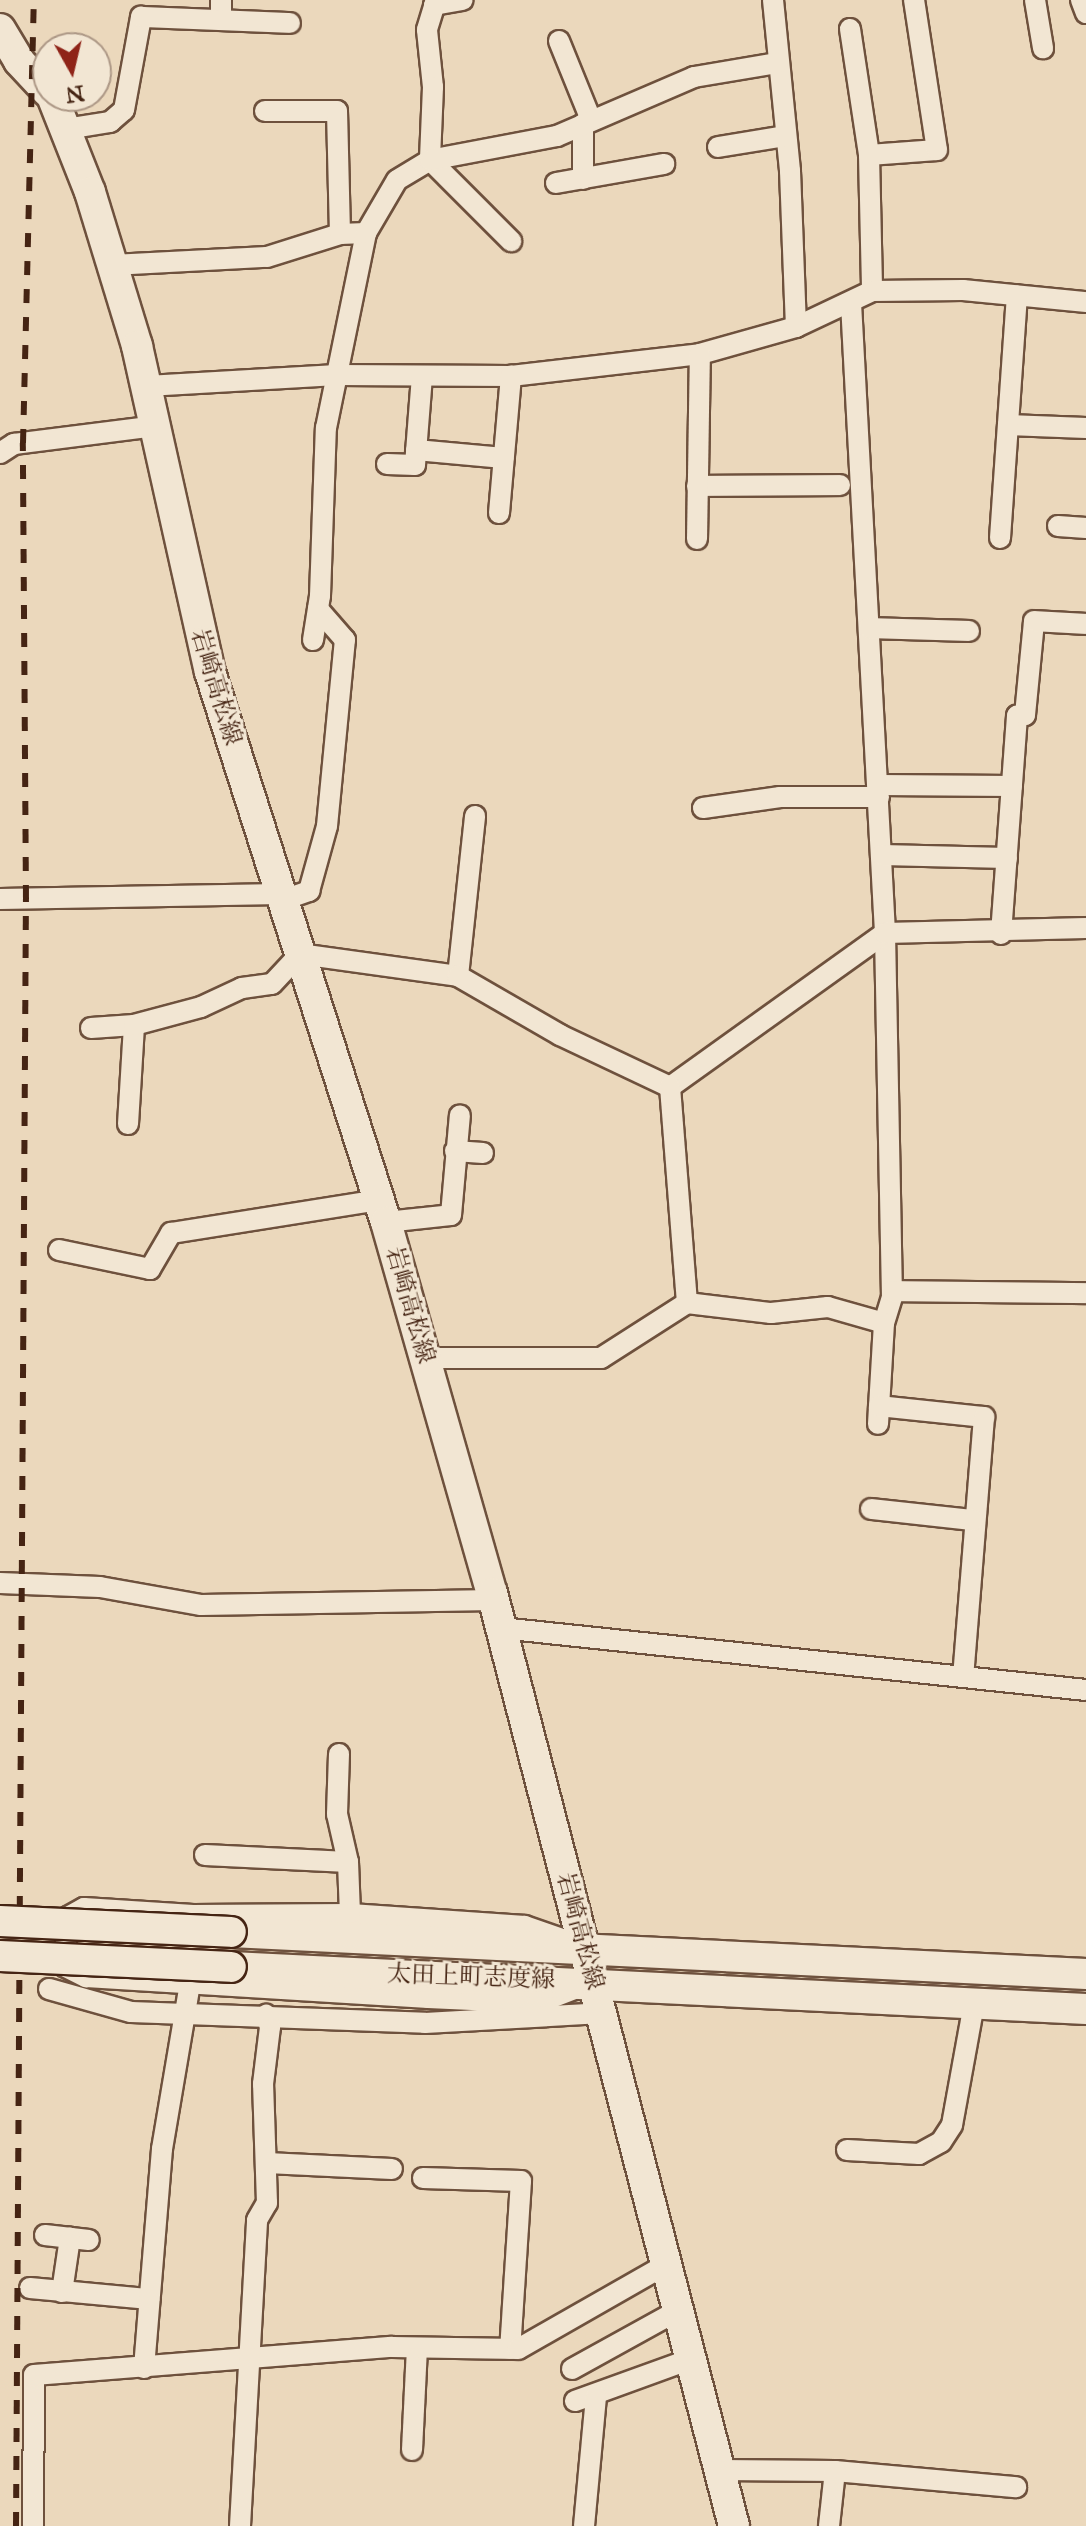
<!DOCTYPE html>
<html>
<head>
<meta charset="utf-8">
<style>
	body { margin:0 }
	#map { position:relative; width:1086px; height:2526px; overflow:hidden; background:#ebd8bc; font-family:"IM FELL Great Primer","Noto Serif JP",serif }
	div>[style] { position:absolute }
	.roads { filter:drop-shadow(2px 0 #6e513d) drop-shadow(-2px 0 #6e513d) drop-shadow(0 2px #6e513d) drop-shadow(0 -2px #6e513d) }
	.street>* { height:20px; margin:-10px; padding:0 10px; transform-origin:10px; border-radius:10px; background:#f2e6d3 }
	.secondary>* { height:30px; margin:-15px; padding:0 15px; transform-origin:15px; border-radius:15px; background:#f2e6d3 }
	.rail>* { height:6px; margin-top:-3px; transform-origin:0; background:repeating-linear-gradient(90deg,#452413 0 14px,transparent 0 28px) }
	.bridges { filter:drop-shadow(2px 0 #452413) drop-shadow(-2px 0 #452413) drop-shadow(0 2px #452413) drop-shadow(0 -2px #452413) }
	.secondary-bridge>* { height:30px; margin:-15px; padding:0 15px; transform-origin:15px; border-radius:15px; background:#f2e6d3 }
	span { translate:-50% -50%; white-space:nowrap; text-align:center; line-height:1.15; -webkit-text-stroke:6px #f2e6d3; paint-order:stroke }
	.street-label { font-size:24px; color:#452413 }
	.north { position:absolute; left:32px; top:32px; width:80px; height:80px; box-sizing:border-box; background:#f2e6d3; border:2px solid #ad9886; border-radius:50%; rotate:172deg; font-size:22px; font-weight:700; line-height:32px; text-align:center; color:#452413 }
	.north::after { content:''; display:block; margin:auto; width:28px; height:36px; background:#8f2418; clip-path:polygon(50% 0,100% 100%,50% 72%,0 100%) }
</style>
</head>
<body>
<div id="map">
	<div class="roads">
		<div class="street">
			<div style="left:436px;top:0;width:31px;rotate:107deg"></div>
			<div style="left:427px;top:30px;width:57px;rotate:84deg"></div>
			<div style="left:433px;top:87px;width:73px;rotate:92.4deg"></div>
			<div style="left:430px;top:160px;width:115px;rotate:45deg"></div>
			<div style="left:773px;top:0;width:172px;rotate:84.3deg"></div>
			<div style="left:790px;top:171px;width:156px;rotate:87.8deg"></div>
			<div style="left:1035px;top:0;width:49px;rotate:80.5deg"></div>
			<div style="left:1081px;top:0;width:14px;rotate:69deg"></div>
			<div style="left:434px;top:5px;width:29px;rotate:-10deg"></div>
			<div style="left:221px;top:20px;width:20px;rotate:-90deg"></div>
			<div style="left:850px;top:29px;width:127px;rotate:81.4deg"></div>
			<div style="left:869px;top:155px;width:136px;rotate:88.7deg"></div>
			<div style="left:559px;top:41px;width:85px;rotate:67.9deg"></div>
			<div style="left:265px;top:111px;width:72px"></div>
			<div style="left:337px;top:111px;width:123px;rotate:88.6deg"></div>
			<div style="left:583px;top:124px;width:55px;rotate:90deg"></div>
			<div style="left:66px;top:129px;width:45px;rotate:-9deg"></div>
			<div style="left:110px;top:122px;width:18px;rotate:-41deg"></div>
			<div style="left:124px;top:110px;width:95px;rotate:-79.6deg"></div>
			<div style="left:141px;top:17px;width:149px;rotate:2.3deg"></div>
			<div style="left:718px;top:147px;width:69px;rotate:-9.2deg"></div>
			<div style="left:869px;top:155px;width:68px;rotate:-4.2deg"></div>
			<div style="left:937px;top:150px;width:152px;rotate:-98.7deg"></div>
			<div style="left:556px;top:183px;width:110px;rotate:-10deg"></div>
			<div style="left:112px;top:265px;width:155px;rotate:-3deg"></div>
			<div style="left:267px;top:257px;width:77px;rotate:-17.5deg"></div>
			<div style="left:340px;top:234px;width:26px;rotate:-2deg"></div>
			<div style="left:851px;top:303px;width:631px;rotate:86.91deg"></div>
			<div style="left:885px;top:933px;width:364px;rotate:88.9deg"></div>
			<div style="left:892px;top:1297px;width:27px;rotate:107deg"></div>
			<div style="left:884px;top:1323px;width:101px;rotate:93.4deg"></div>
			<div style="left:147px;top:386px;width:190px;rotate:-3.3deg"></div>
			<div style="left:337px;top:375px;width:174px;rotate:0.3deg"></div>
			<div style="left:511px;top:376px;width:190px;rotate:-6.6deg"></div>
			<div style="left:700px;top:354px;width:100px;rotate:-15.7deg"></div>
			<div style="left:796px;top:327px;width:84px;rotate:-25.3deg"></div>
			<div style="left:872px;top:291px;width:91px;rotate:-0.6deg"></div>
			<div style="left:963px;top:290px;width:124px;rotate:5.6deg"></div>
			<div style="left:1008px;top:425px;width:78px;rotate:2.2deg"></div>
			<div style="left:416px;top:450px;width:88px;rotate:5.2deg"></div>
			<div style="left:0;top:453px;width:17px;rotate:-33deg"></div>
			<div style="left:14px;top:444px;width:144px;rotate:-7.2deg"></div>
			<div style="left:387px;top:464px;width:28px;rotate:2deg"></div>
			<div style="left:415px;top:465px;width:89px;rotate:-85.5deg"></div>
			<div style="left:697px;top:486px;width:143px;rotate:-0.4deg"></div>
			<div style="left:499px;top:513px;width:138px;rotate:-85deg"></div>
			<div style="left:1058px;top:526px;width:28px;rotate:4deg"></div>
			<div style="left:1000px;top:538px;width:243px;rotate:-86deg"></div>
			<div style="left:697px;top:539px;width:185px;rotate:-89.1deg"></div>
			<div style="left:869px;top:628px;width:100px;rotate:1.7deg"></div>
			<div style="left:313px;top:640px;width:45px;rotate:-81deg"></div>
			<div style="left:320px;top:596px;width:168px;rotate:-88deg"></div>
			<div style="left:326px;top:428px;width:199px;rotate:-78.4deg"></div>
			<div style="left:366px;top:233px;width:61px;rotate:-59.7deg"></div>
			<div style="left:397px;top:180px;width:39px;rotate:-31deg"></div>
			<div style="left:430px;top:160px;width:129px;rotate:-10.7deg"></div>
			<div style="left:557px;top:136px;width:149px;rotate:-23.3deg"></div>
			<div style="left:694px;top:77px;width:85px;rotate:-9.5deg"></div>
			<div style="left:879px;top:785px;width:133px;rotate:0.4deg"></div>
			<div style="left:703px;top:808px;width:78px;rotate:-8.1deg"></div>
			<div style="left:780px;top:797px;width:99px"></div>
			<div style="left:882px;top:855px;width:125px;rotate:1.4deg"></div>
			<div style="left:0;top:899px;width:281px;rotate:-1deg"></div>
			<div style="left:283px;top:900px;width:28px;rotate:-19deg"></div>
			<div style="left:309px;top:891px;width:67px;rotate:-74.5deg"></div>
			<div style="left:327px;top:826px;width:187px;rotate:-84.5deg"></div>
			<div style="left:345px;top:640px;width:41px;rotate:-131.1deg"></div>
			<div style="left:1001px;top:934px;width:219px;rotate:-85.8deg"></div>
			<div style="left:1017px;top:716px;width:8px;rotate:-7deg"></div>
			<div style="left:1025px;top:715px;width:94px;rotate:-84.5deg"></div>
			<div style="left:1034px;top:621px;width:52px;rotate:3.3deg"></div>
			<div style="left:458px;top:976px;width:161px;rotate:-83.9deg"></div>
			<div style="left:91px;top:1028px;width:43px;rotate:-4deg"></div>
			<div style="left:670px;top:1087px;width:264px;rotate:-35.6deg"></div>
			<div style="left:885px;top:933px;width:201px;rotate:-1.4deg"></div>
			<div style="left:128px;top:1124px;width:99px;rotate:-86.5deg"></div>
			<div style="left:134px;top:1025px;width:69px;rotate:-15deg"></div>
			<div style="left:201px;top:1007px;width:45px;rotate:-24.9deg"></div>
			<div style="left:242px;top:988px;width:30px;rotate:-8deg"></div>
			<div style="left:272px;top:984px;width:41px;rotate:-47deg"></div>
			<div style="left:300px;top:954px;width:160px;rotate:7.9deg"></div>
			<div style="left:458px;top:976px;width:118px;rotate:30deg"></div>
			<div style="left:560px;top:1035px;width:122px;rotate:25.3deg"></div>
			<div style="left:670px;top:1087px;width:217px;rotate:85.5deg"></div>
			<div style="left:455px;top:1151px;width:28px;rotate:4deg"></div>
			<div style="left:386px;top:1222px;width:65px;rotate:-6.1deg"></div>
			<div style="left:451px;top:1215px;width:100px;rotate:-84.9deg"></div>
			<div style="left:59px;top:1250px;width:93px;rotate:11.8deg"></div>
			<div style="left:150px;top:1269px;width:42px;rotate:-59.7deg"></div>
			<div style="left:171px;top:1233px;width:211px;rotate:-9deg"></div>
			<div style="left:892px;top:1291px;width:194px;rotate:0.6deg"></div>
			<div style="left:425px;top:1358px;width:176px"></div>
			<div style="left:601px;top:1358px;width:102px;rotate:-32.6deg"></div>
			<div style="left:687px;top:1303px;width:85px;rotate:6.8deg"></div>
			<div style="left:771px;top:1313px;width:57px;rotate:-6deg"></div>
			<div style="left:828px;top:1307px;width:58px;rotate:15.9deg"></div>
			<div style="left:879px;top:1406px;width:106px;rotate:6deg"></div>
			<div style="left:984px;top:1417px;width:260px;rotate:94.6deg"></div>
			<div style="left:871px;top:1509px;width:103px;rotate:6.2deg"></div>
			<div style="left:0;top:1583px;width:100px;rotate:2.3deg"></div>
			<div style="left:100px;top:1587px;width:103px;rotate:10.1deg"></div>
			<div style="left:201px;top:1605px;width:293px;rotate:-1deg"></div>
			<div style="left:501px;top:1628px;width:588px;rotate:6.05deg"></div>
			<div style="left:339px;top:1754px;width:60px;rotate:91.9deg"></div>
			<div style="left:337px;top:1814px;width:49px;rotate:77.1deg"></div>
			<div style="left:205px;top:1855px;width:143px;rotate:2.8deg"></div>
			<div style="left:348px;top:1862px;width:52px;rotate:87.8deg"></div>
			<div style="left:568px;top:1941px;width:46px;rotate:-160.8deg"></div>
			<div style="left:525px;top:1926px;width:175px;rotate:-176.1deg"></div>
			<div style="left:350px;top:1914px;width:157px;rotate:179.6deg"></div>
			<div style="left:193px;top:1915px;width:109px;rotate:-176.3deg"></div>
			<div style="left:84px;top:1908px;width:18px;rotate:151deg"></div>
			<div style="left:68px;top:1917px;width:49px;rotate:94.7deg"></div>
			<div style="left:64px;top:1966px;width:25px;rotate:27deg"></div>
			<div style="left:86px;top:1977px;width:343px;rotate:3.5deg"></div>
			<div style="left:428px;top:1998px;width:110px;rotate:2.6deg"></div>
			<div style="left:538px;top:2003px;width:40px;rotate:-21deg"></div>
			<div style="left:49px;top:1989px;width:85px;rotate:15.7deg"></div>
			<div style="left:131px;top:2012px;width:294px;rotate:2.1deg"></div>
			<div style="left:425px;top:2023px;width:177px;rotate:-3.2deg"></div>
			<div style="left:847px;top:2150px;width:72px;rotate:3.2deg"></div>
			<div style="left:919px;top:2154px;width:25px;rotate:-29deg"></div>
			<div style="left:941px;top:2142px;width:20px;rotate:-57deg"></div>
			<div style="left:952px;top:2125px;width:123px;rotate:-79.7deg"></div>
			<div style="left:267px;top:2163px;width:125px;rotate:2.7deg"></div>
			<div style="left:423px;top:2178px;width:98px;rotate:1.8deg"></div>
			<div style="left:521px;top:2181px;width:168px;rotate:93.7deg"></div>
			<div style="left:45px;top:2235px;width:44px;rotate:6.5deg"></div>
			<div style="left:30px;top:2288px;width:120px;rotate:5.3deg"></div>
			<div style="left:62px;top:2292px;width:55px;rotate:-81.6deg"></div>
			<div style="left:144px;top:2368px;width:220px;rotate:-85.3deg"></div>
			<div style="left:162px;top:2149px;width:161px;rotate:-80.4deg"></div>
			<div style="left:572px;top:2369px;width:122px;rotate:-28.9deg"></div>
			<div style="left:575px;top:2401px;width:123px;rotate:-19.9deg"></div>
			<div style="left:412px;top:2450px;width:102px;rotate:-87.2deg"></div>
			<div style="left:720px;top:2470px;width:115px;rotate:0.5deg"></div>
			<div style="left:835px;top:2471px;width:182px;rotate:5.1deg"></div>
			<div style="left:33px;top:2526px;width:151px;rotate:-89.6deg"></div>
			<div style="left:34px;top:2375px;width:359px;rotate:-4.5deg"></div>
			<div style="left:392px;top:2347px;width:126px;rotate:0.9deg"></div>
			<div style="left:518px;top:2349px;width:172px;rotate:-29.7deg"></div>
			<div style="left:240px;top:2526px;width:306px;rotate:-86.8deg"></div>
			<div style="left:257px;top:2220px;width:20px;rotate:-60deg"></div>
			<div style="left:267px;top:2203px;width:119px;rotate:-91.9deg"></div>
			<div style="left:263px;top:2084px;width:57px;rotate:-83deg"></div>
			<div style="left:270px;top:2027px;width:13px;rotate:-108deg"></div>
			<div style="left:584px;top:2526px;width:131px;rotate:-84.7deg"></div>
			<div style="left:829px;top:2526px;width:55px;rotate:-83.8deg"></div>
		</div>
		<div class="secondary">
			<div style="left:0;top:29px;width:37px;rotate:59deg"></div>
			<div style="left:19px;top:61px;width:42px;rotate:46.9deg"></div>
			<div style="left:52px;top:96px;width:103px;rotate:68.4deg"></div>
			<div style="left:90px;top:192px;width:161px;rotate:73deg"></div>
			<div style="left:137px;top:346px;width:334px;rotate:77.4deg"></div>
			<div style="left:210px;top:672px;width:577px;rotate:72.26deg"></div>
			<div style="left:386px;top:1222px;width:386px;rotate:74.1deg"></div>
			<div style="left:492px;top:1593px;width:964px;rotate:75.46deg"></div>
			<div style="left:231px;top:1932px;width:856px;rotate:2.81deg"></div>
			<div style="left:231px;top:1967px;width:856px;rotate:2.81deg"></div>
		</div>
	</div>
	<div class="rail">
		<div style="left:16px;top:2526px;width:1627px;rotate:-89.65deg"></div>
		<div style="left:26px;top:899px;width:456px;rotate:-90.4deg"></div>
		<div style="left:23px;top:443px;width:443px;rotate:-88.6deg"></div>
	</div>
	<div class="bridges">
		<div class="secondary-bridge">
			<div style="left:0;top:1921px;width:231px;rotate:2.7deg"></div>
			<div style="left:0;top:1956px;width:231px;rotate:2.7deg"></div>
		</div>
	</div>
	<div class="street-label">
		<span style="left:216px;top:687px;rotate:73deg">岩崎高松線</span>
		<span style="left:410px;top:1305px;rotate:74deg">岩崎高松線</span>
		<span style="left:580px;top:1931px;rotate:75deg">岩崎高松線</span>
		<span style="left:471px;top:1977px;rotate:2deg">太田上町志度線</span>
	</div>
	<div class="north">N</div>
</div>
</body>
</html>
